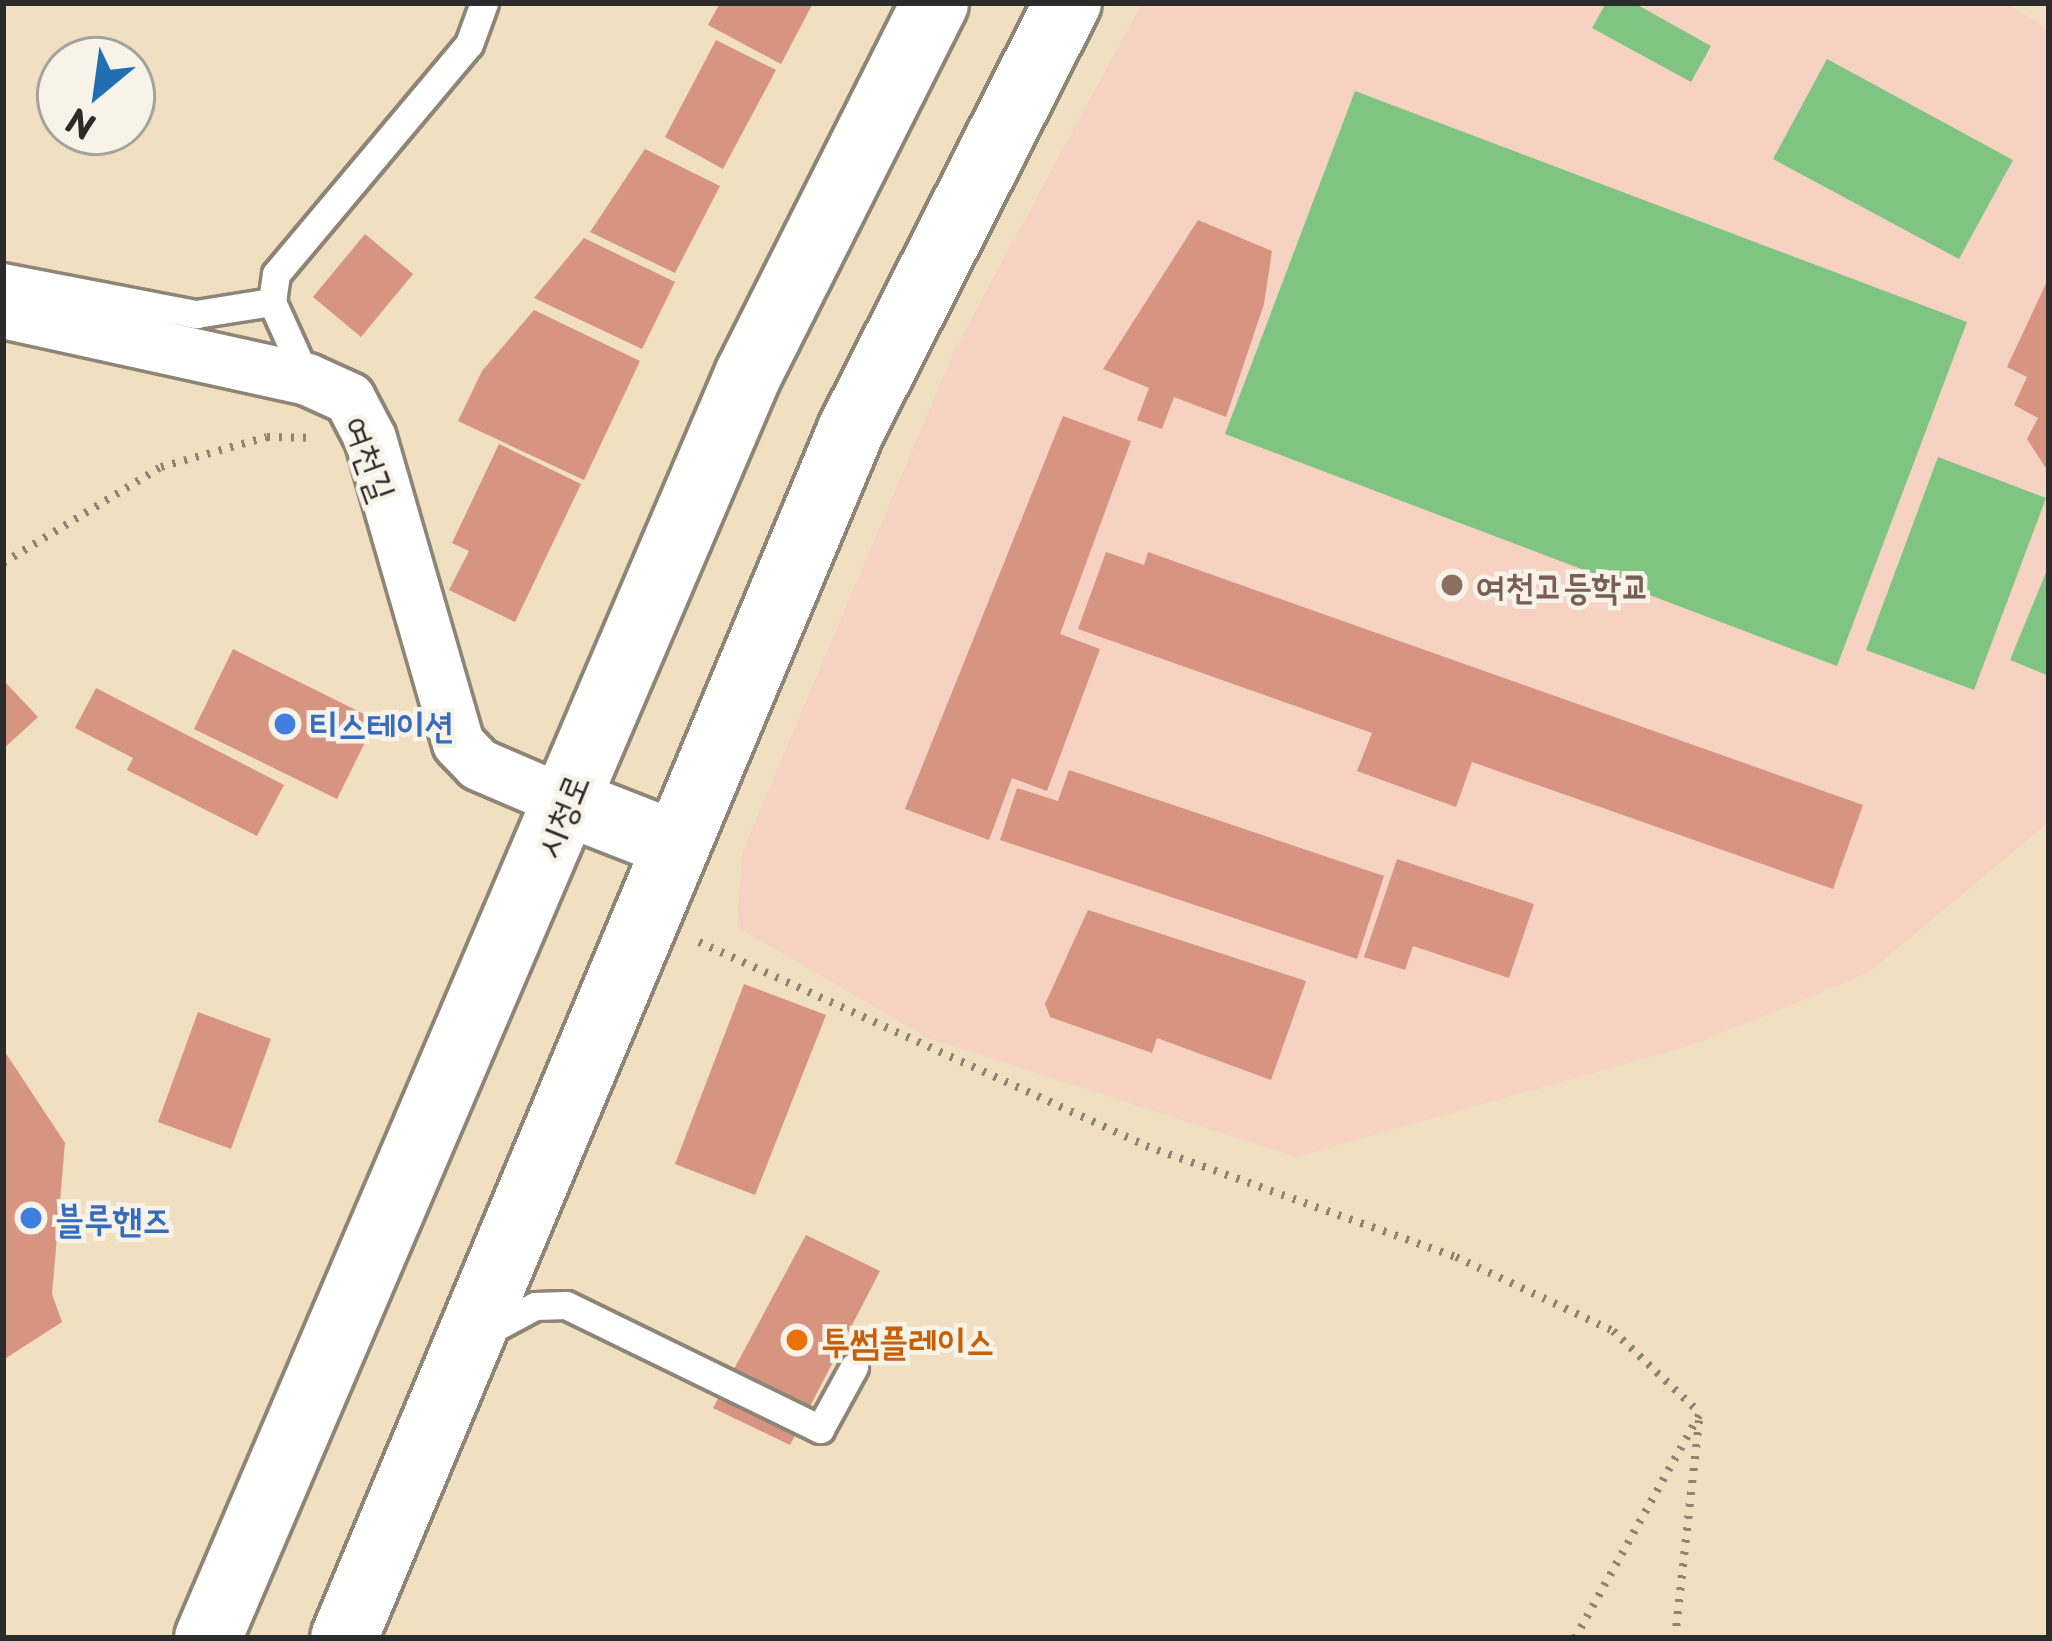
<!DOCTYPE html>
<html>
<head>
<meta charset="utf-8">
<style>
	body { margin:0 }
	#map { position:relative; width:2052px; height:1641px; overflow:hidden; background:#f0dfc1; font-family:"Playpen Sans","Poor Story",sans-serif }
	div>[style] { position:absolute }
	.built>* { inset:0; background:#f6d2c3 }
	.green>* { inset:0; background:#7fc581 }
	.building>* { inset:0; background:#d79481 }
	.path>* { height:8px; margin-top:-4px; transform-origin:0; background:repeating-linear-gradient(90deg,#8e8576 0 3px,transparent 0 12px) }
	.roads { filter:drop-shadow(3px 0 #8e8576) drop-shadow(-3px 0 #8e8576) drop-shadow(0 3px #8e8576) drop-shadow(0 -3px #8e8576) }
	.service>* { height:27px; margin:-13.5px; padding:0 13.5px; transform-origin:13.5px; border-radius:13.5px; background:#fff }
	.minor>* { height:51px; margin:-25.5px; padding:0 25.5px; transform-origin:25.5px; border-radius:25.5px; background:#fff }
	.tertiary>* { height:66px; margin:-33px; padding:0 33px; transform-origin:33px; border-radius:33px; background:#fff }
	.dots>* { width:33px; height:33px; translate:-50% -50%; box-sizing:border-box; border:6px solid #f7f3e8; border-radius:50% }
	span { translate:-50% -50%; white-space:nowrap; text-align:center; line-height:1.15; -webkit-text-stroke:9px #f7f3e8; paint-order:stroke }
	.street-label { font-size:36px; color:#2b2b2b }
	.education-label { font-size:36px; color:#785e54; font-weight:700 }
	.left { translate:0 -50%; text-align:left }
	.shop-label { font-size:36px; color:#366cbe; font-weight:700 }
	.food-label { font-size:36px; color:#c56008; font-weight:700 }
	.frame { position:absolute; inset:0; border:6px solid #2b2b2b; pointer-events:none }
	.north { position:absolute; left:36px; top:36px; width:120px; height:120px; box-sizing:border-box; background:#f7f3e8; border:3px solid #a5a39c; border-radius:50%; rotate:209deg; font-size:33px; font-weight:700; line-height:48px; text-align:center; color:#2b2b2b }
	.north::after { content:''; display:block; margin:auto; width:42px; height:54px; background:#1f6fb2; clip-path:polygon(50% 0,100% 100%,50% 72%,0 100%) }
</style>
</head>
<body>
<div id="map">
	<div class="built">
		<div style="clip-path:polygon(1142px 3px,2006px 3px,2049px 30px,2049px 822px,1868px 973px,1695px 1044px,1296px 1157px,928px 1038px,737px 927px,742px 853px,956px 347px)"></div>
	</div>
	<div class="green">
		<div style="clip-path:polygon(1606px 3px,1634px 3px,1711px 46px,1691px 82px,1592px 28px)"></div>
		<div style="clip-path:polygon(1827px 59px,2013px 160px,1959px 259px,1773px 159px)"></div>
		<div style="clip-path:polygon(1355px 91px,1967px 322px,1837px 666px,1225px 434px)"></div>
		<div style="clip-path:polygon(1938px 457px,2046px 498px,1974px 690px,1866px 650px)"></div>
		<div style="clip-path:polygon(2049px 565px,2049px 676px,2010px 660px)"></div>
	</div>
	<div class="building">
		<div style="clip-path:polygon(720px 3px,813px 3px,781px 64px,708px 25px)"></div>
		<div style="clip-path:polygon(716px 40px,776px 70px,723px 169px,665px 137px)"></div>
		<div style="clip-path:polygon(645px 149px,720px 186px,675px 273px,590px 232px)"></div>
		<div style="clip-path:polygon(1198px 220px,1272px 251px,1264px 304px,1226px 417px,1174px 397px,1162px 429px,1137px 420px,1149px 388px,1103px 369px)"></div>
		<div style="clip-path:polygon(365px 234px,413px 274px,361px 337px,313px 297px)"></div>
		<div style="clip-path:polygon(584px 238px,675px 282px,642px 349px,534px 298px)"></div>
		<div style="clip-path:polygon(2049px 277px,2049px 473px,2027px 439px,2038px 418px,2014px 405px,2027px 377px,2007px 367px)"></div>
		<div style="clip-path:polygon(534px 310px,640px 361px,584px 480px,458px 421px,482px 371px)"></div>
		<div style="clip-path:polygon(1063px 416px,1131px 441px,1060px 634px,1100px 649px,1047px 791px,1012px 778px,989px 840px,905px 809px)"></div>
		<div style="clip-path:polygon(499px 444px,581px 484px,515px 622px,449px 590px,469px 551px,452px 543px)"></div>
		<div style="clip-path:polygon(1106px 552px,1144px 565px,1148px 552px,1863px 805px,1833px 889px,1472px 762px,1456px 807px,1357px 771px,1372px 733px,1078px 629px)"></div>
		<div style="clip-path:polygon(233px 649px,376px 720px,337px 799px,194px 729px)"></div>
		<div style="clip-path:polygon(3px 680px,38px 717px,3px 749px)"></div>
		<div style="clip-path:polygon(96px 688px,284px 785px,257px 836px,127px 770px,133px 758px,75px 728px)"></div>
		<div style="clip-path:polygon(1069px 770px,1384px 876px,1357px 959px,1000px 840px,1017px 788px,1058px 801px)"></div>
		<div style="clip-path:polygon(1397px 859px,1534px 904px,1509px 978px,1413px 946px,1405px 970px,1364px 957px)"></div>
		<div style="clip-path:polygon(1088px 910px,1306px 981px,1271px 1080px,1157px 1038px,1152px 1053px,1050px 1017px,1045px 1004px)"></div>
		<div style="clip-path:polygon(744px 984px,826px 1015px,755px 1195px,675px 1164px)"></div>
		<div style="clip-path:polygon(198px 1012px,271px 1039px,231px 1149px,158px 1122px)"></div>
		<div style="clip-path:polygon(3px 1049px,65px 1143px,52px 1294px,62px 1322px,3px 1360px)"></div>
		<div style="clip-path:polygon(806px 1235px,880px 1271px,790px 1445px,713px 1408px)"></div>
	</div>
	<div class="path">
		<div style="left:3px;top:563px;width:185px;rotate:-31.3deg"></div>
		<div style="left:161px;top:467px;width:110px;rotate:-15.8deg"></div>
		<div style="left:267px;top:437px;width:39px;rotate:1deg"></div>
		<div style="left:699px;top:942px;width:491px;rotate:24.5deg"></div>
		<div style="left:1146px;top:1146px;width:329px;rotate:19.7deg"></div>
		<div style="left:1456px;top:1257px;width:174px;rotate:25.2deg"></div>
		<div style="left:1613px;top:1331px;width:120px;rotate:43.3deg"></div>
		<div style="left:1575px;top:1638px;width:257px;rotate:-60.9deg"></div>
		<div style="left:1675px;top:1638px;width:219px;rotate:-83.7deg"></div>
	</div>
	<div class="roads">
		<div class="service">
			<div style="left:3px;top:277px;width:197px;rotate:10.9deg"></div>
			<div style="left:196px;top:314px;width:77px;rotate:-9deg"></div>
			<div style="left:307px;top:379px;width:85px;rotate:-114.4deg"></div>
			<div style="left:272px;top:302px;width:28px;rotate:-82deg"></div>
			<div style="left:276px;top:274px;width:300px;rotate:-50deg"></div>
			<div style="left:469px;top:44px;width:44px;rotate:-69.9deg"></div>
			<div style="left:488px;top:1331px;width:53px;rotate:-28deg"></div>
			<div style="left:535px;top:1306px;width:31px;rotate:-2deg"></div>
			<div style="left:566px;top:1305px;width:283px;rotate:26deg"></div>
			<div style="left:820px;top:1429px;width:71px;rotate:-61.3deg"></div>
		</div>
		<div class="minor">
			<div style="left:3px;top:312px;width:311px;rotate:12.4deg"></div>
			<div style="left:307px;top:379px;width:46px;rotate:24.3deg"></div>
			<div style="left:349px;top:398px;width:45px;rotate:62.3deg"></div>
			<div style="left:370px;top:438px;width:317px;rotate:73.9deg"></div>
			<div style="left:458px;top:743px;width:29px;rotate:46deg"></div>
			<div style="left:478px;top:764px;width:94px;rotate:23.3deg"></div>
		</div>
		<div class="tertiary">
			<div style="left:564px;top:801px;width:118px;rotate:21.4deg"></div>
			<div style="left:208px;top:1638px;width:1374px;rotate:-66.85deg"></div>
			<div style="left:748px;top:375px;width:416px;rotate:-63.3deg"></div>
			<div style="left:344px;top:1638px;width:1310px;rotate:-67.23deg"></div>
			<div style="left:851px;top:430px;width:479px;rotate:-63.1deg"></div>
		</div>
	</div>
	<div class="dots">
		<div style="left:1452px;top:585px;background:#8d6e63"></div>
		<div style="left:285px;top:724px;background:#3f7fe0"></div>
		<div style="left:31px;top:1218px;background:#3f7fe0"></div>
		<div style="left:797px;top:1340px;background:#e8710a"></div>
	</div>
	<div class="street-label">
		<span style="left:371px;top:458px;rotate:70deg">여천길</span>
		<span style="left:560px;top:815px;rotate:-68deg">시청로</span>
	</div>
	<div class="education-label">
		<span class="left" style="left:1476px;top:585px">여천고등학교</span>
	</div>
	<div class="shop-label">
		<span class="left" style="left:309px;top:724px">티스테이션</span>
		<span class="left" style="left:55px;top:1218px">블루핸즈</span>
	</div>
	<div class="food-label">
		<span class="left" style="left:821px;top:1340px">투썸플레이스</span>
	</div>
	<div class="frame"></div>
	<div class="north">N</div>
</div>
</body>
</html>
